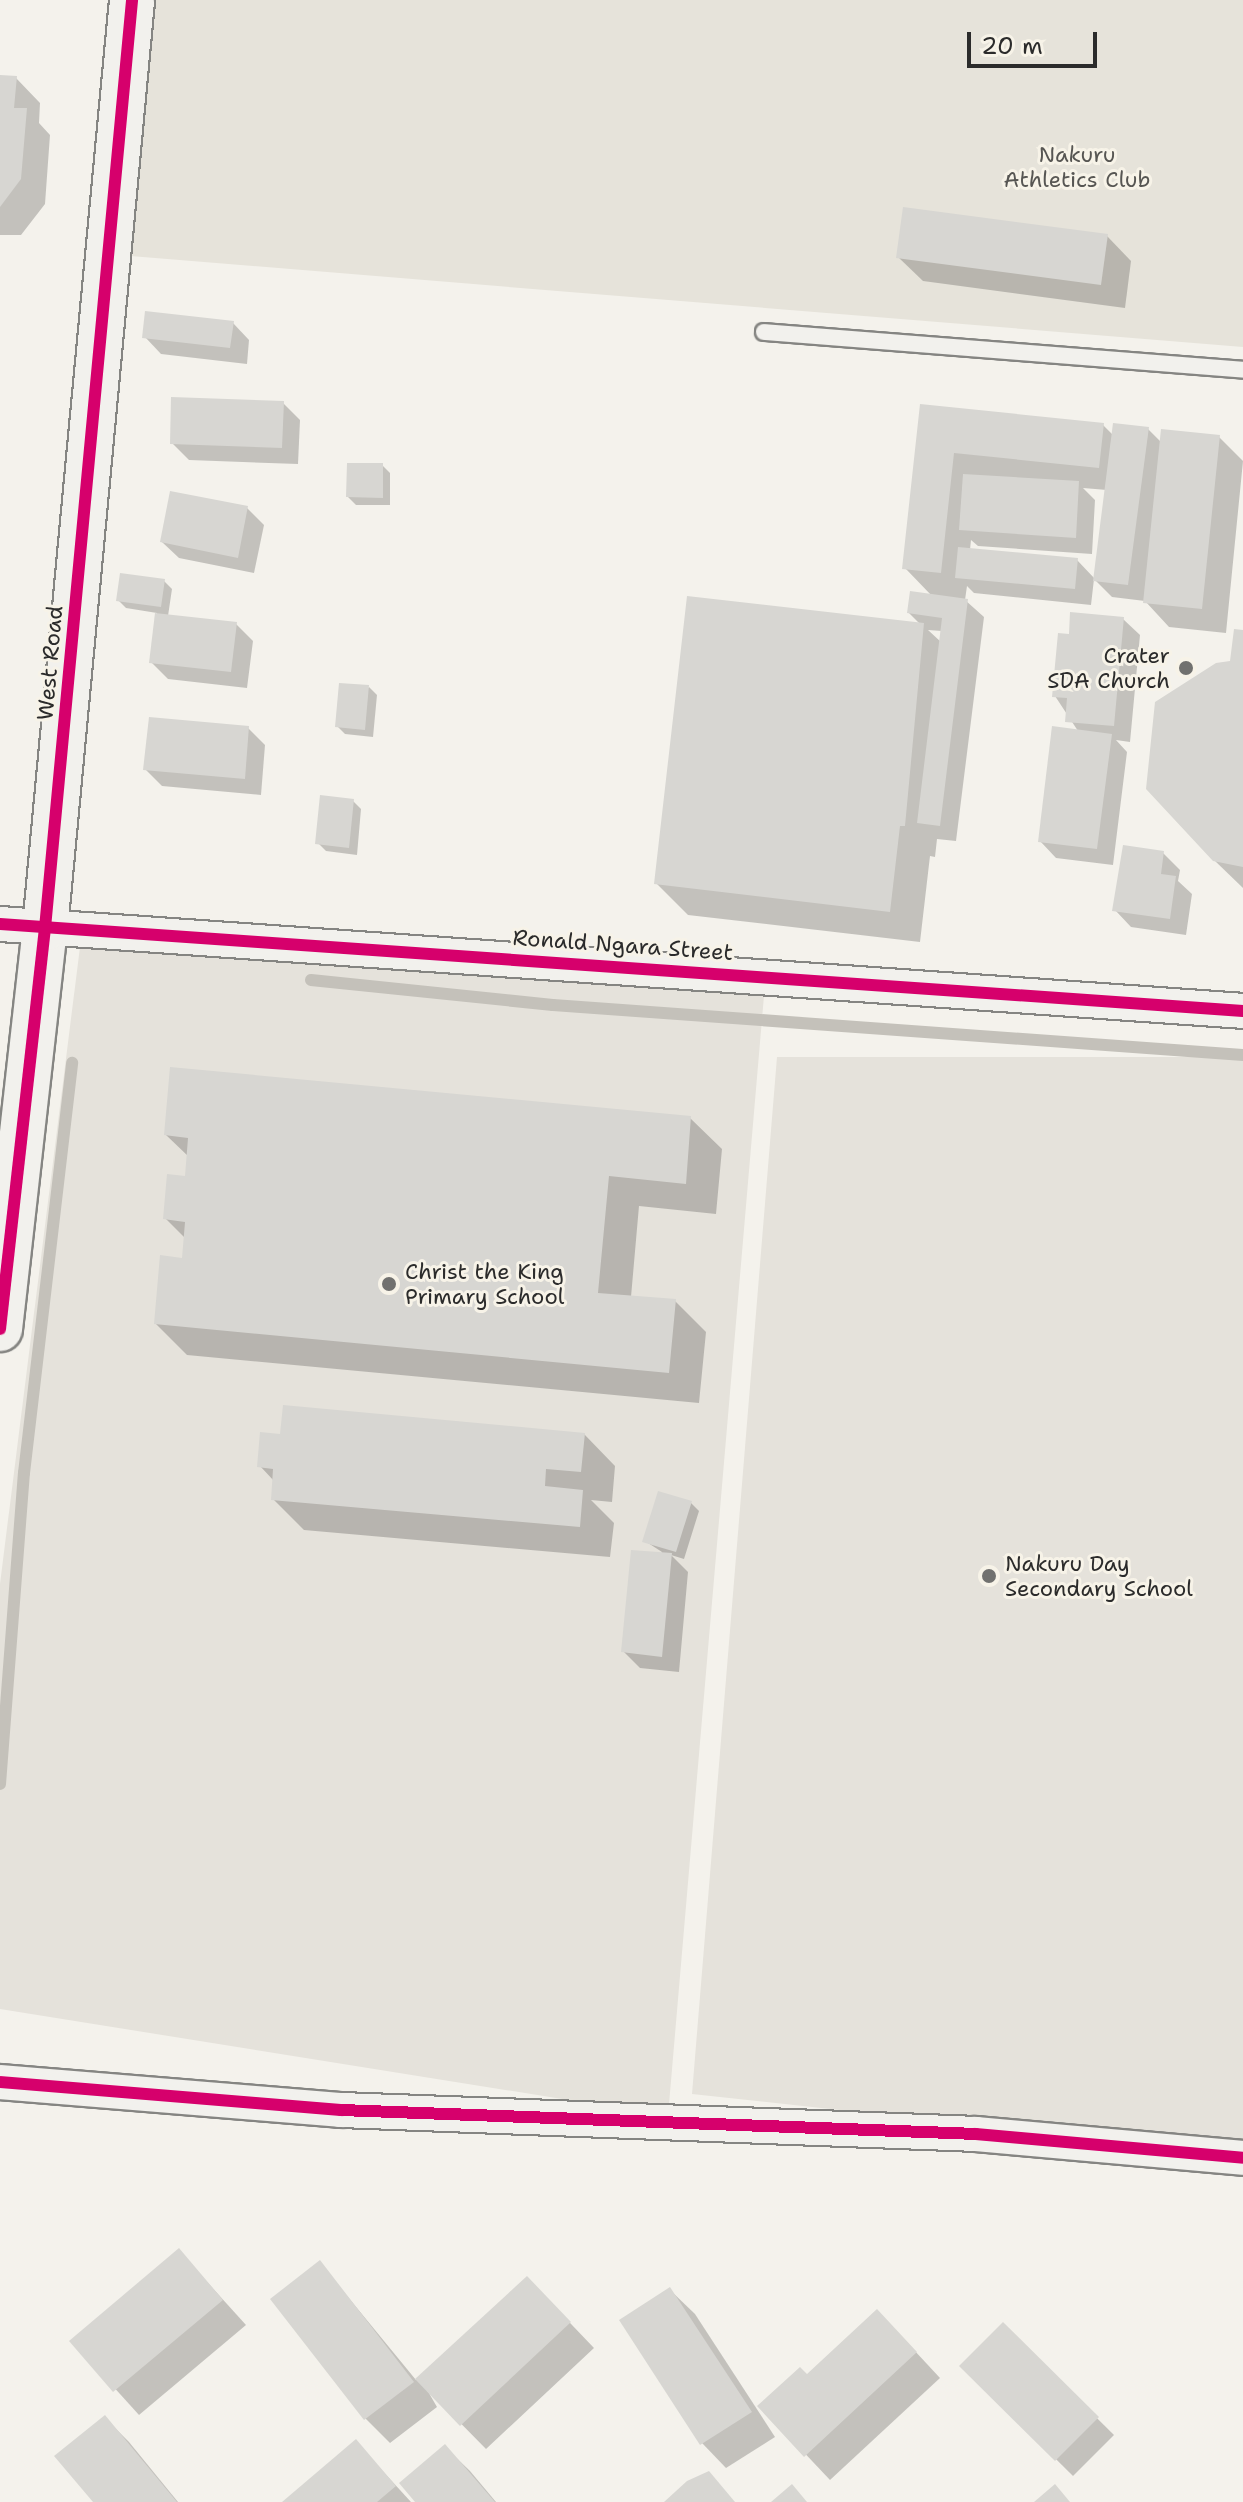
<!DOCTYPE html>
<html>
<head>
<meta charset="utf-8">
<style>
	body { margin:0 }
	#map { position:relative; width:1243px; height:2502px; overflow:hidden; background:#f4f2ec; font-family:"Shantell Sans",sans-serif }
	div>[style] { position:absolute }
	.built>* { inset:0; background:#e5e2db }
	.green>* { inset:0; background:#e6e3da }
	.shadow>* { inset:0; background:#0003 }
	.stream>* { height:12px; margin:-6px; padding:0 6px; transform-origin:6px; border-radius:6px; background:#c4c1ba }
	.building>* { inset:0; background:#d7d6d2 }
	.roads { filter:drop-shadow(2px 0 #858582) drop-shadow(-2px 0 #858582) drop-shadow(0 2px #858582) drop-shadow(0 -2px #858582) }
	.lane>* { height:16px; margin:-8px; padding:0 8px; transform-origin:8px; border-radius:8px; background:#f2f1ed }
	.street>* { height:34px; margin:-17px; padding:0 17px; transform-origin:17px; border-radius:17px; background:#f2f1ed }
	.secondary>* { height:44px; margin:-22px; padding:0 22px; transform-origin:22px; border-radius:22px; background:#f2f1ed }
	.cycleway>* { height:12px; margin:-6px; padding:0 6px; transform-origin:6px; border-radius:6px; background:#d6006c }
	.dots>* { width:22px; height:22px; translate:-50% -50%; box-sizing:border-box; border:4px solid #f7f3e8; border-radius:50% }
	span { translate:-50% -50%; white-space:nowrap; text-align:center; line-height:1.15; -webkit-text-stroke:6px #f7f3e8; paint-order:stroke }
	.park-label { font-size:22px; color:#575653 }
	.poi-label { font-size:22px; color:#2b2b2b }
	.right { translate:-100% -50%; text-align:right }
	.left { translate:0 -50%; text-align:left }
	.street-label { font-size:22px; color:#2b2b2b }
	.scale { position:absolute; left:967px; top:32px; width:130px; height:36px; box-sizing:border-box; border:4px solid #2b2b2b; border-top:0; padding-left:10px; font-size:24px; line-height:28px; white-space:nowrap; color:#2b2b2b; -webkit-text-stroke:6px #f7f3e8; paint-order:stroke }
</style>
</head>
<body>
<div id="map">
	<div class="built">
		<div style="clip-path:polygon(81px 939px,765px 984px,668px 2116px,0 2009px,0 1584px)"></div>
		<div style="clip-path:polygon(777px 1057px,1243px 1057px,1243px 2154px,692px 2094px)"></div>
	</div>
	<div class="green">
		<div style="clip-path:polygon(125px 0,1243px 0,1243px 347px,106px 254px)"></div>
	</div>
	<div class="shadow">
		<div style="clip-path:polygon(0 77px,16px 78px,40px 103px,39px 123px,50px 135px,45px 204px,21px 235px,0 235px)"></div>
		<div style="clip-path:polygon(1107px 236px,1131px 261px,1125px 308px,923px 281px,898px 257px)"></div>
		<div style="clip-path:polygon(233px 323px,249px 340px,247px 364px,161px 354px,145px 337px)"></div>
		<div style="clip-path:polygon(283px 403px,300px 420px,298px 464px,189px 460px,172px 443px)"></div>
		<div style="clip-path:polygon(evenodd,922px 406px,1103px 425px,1114px 436px,1148px 429px,1161px 442px,1219px 437px,1243px 461px,1226px 633px,1169px 627px,1145px 601px,1112px 597px,1094px 579px,1091px 605px,974px 593px,967px 586px,965px 600px,984px 617px,956px 841px,937px 839px,935px 857px,930px 856px,920px 942px,688px 915px,656px 883px,921px 625px,909px 613px,932px 596px,905px 568px,922px 406px,1083px 488px,1107px 490px,1095px 579px,1077px 560px,970px 550px,971px 540px,978px 546px,1092px 554px,1095px 500px,1083px 488px,922px 406px,928px 630px,942px 631px,941px 642px,928px 630px)"></div>
		<div style="clip-path:polygon(382px 465px,390px 473px,390px 505px,356px 505px,348px 497px)"></div>
		<div style="clip-path:polygon(247px 508px,264px 525px,254px 573px,179px 558px,162px 542px)"></div>
		<div style="clip-path:polygon(164px 581px,172px 589px,168px 616px,236px 624px,253px 641px,247px 688px,168px 679px,151px 662px,157px 613px,126px 608px,118px 600px)"></div>
		<div style="clip-path:polygon(1123px 619px,1140px 635px,1130px 742px,1116px 740px,1127px 752px,1113px 865px,1056px 858px,1040px 841px,1078px 731px,1055px 696px,1071px 636px)"></div>
		<div style="clip-path:polygon(1243px 632px,1243px 888px,1214px 860px,1232px 662px)"></div>
		<div style="clip-path:polygon(369px 687px,377px 695px,373px 737px,345px 734px,337px 726px)"></div>
		<div style="clip-path:polygon(248px 728px,265px 745px,261px 795px,162px 786px,145px 769px)"></div>
		<div style="clip-path:polygon(353px 801px,361px 809px,357px 855px,326px 851px,318px 843px)"></div>
		<div style="clip-path:polygon(1163px 853px,1180px 870px,1178px 881px,1192px 894px,1186px 935px,1131px 927px,1115px 910px)"></div>
		<div style="clip-path:polygon(690px 1118px,722px 1149px,716px 1214px,639px 1206px,631px 1297px,675px 1301px,706px 1332px,699px 1403px,187px 1355px,156px 1324px,184px 1260px,186px 1239px,165px 1218px,187px 1178px,189px 1157px,166px 1135px)"></div>
		<div style="clip-path:polygon(584px 1434px,615px 1466px,612px 1502px,591px 1500px,614px 1523px,610px 1557px,304px 1530px,273px 1499px,274px 1481px,260px 1466px,282px 1436px)"></div>
		<div style="clip-path:polygon(691px 1503px,699px 1511px,684px 1559px,671px 1555px,688px 1572px,679px 1672px,640px 1668px,623px 1651px,662px 1552px,645px 1541px)"></div>
		<div style="clip-path:polygon(179px 2251px,246px 2325px,139px 2415px,72px 2341px)"></div>
		<div style="clip-path:polygon(320px 2263px,416px 2380px,551px 2303px,594px 2348px,486px 2449px,426px 2388px,437px 2407px,390px 2443px,365px 2418px)"></div>
		<div style="clip-path:polygon(670px 2290px,695px 2314px,775px 2437px,726px 2468px,702px 2443px)"></div>
		<div style="clip-path:polygon(1003px 2325px,1114px 2435px,1073px 2476px,962px 2366px)"></div>
		<div style="clip-path:polygon(901px 2336px,940px 2378px,830px 2480px,760px 2406px,807px 2377px)"></div>
		<div style="clip-path:polygon(105px 2418px,129px 2442px,178px 2502px,96px 2502px)"></div>
		<div style="clip-path:polygon(356px 2442px,411px 2502px,285px 2502px)"></div>
		<div style="clip-path:polygon(445px 2447px,470px 2471px,496px 2502px,418px 2502px)"></div>
	</div>
	<div class="stream">
		<div style="left:311px;top:980px;width:243px;rotate:5.9deg"></div>
		<div style="left:553px;top:1005px;width:692px;rotate:4.14deg"></div>
		<div style="left:0;top:1784px;width:312px;rotate:-85.6deg"></div>
		<div style="left:24px;top:1473px;width:413px;rotate:-83.3deg"></div>
	</div>
	<div class="building">
		<div style="clip-path:polygon(0 75px,17px 76px,14px 108px,27px 108px,21px 179px,0 207px)"></div>
		<div style="clip-path:polygon(903px 207px,1108px 234px,1101px 285px,896px 258px)"></div>
		<div style="clip-path:polygon(145px 311px,234px 321px,230px 348px,142px 338px)"></div>
		<div style="clip-path:polygon(171px 397px,284px 401px,282px 448px,170px 444px)"></div>
		<div style="clip-path:polygon(920px 404px,1104px 423px,1099px 468px,954px 453px,941px 573px,902px 569px)"></div>
		<div style="clip-path:polygon(1113px 423px,1149px 427px,1128px 585px,1093px 581px)"></div>
		<div style="clip-path:polygon(1161px 429px,1220px 435px,1202px 609px,1143px 603px)"></div>
		<div style="clip-path:polygon(347px 463px,383px 463px,383px 498px,346px 497px)"></div>
		<div style="clip-path:polygon(963px 474px,1079px 481px,1076px 538px,959px 530px)"></div>
		<div style="clip-path:polygon(170px 491px,248px 506px,238px 558px,160px 542px)"></div>
		<div style="clip-path:polygon(958px 547px,1078px 558px,1075px 589px,955px 578px)"></div>
		<div style="clip-path:polygon(120px 573px,165px 579px,161px 607px,116px 601px)"></div>
		<div style="clip-path:polygon(910px 591px,968px 599px,940px 826px,917px 823px,942px 618px,907px 613px)"></div>
		<div style="clip-path:polygon(687px 596px,924px 623px,905px 826px,900px 826px,890px 912px,654px 884px)"></div>
		<div style="clip-path:polygon(1070px 612px,1124px 617px,1114px 726px,1065px 722px,1067px 698px,1052px 697px,1058px 633px,1069px 634px)"></div>
		<div style="clip-path:polygon(155px 613px,237px 622px,231px 672px,149px 663px)"></div>
		<div style="clip-path:polygon(1234px 629px,1243px 630px,1243px 867px,1213px 861px,1146px 789px,1155px 702px,1216px 663px,1230px 661px)"></div>
		<div style="clip-path:polygon(339px 683px,369px 685px,365px 730px,335px 727px)"></div>
		<div style="clip-path:polygon(149px 717px,249px 726px,245px 779px,143px 770px)"></div>
		<div style="clip-path:polygon(1052px 726px,1112px 734px,1097px 849px,1038px 842px)"></div>
		<div style="clip-path:polygon(320px 795px,354px 799px,349px 848px,315px 844px)"></div>
		<div style="clip-path:polygon(1123px 845px,1164px 851px,1161px 874px,1176px 876px,1170px 919px,1112px 911px)"></div>
		<div style="clip-path:polygon(170px 1067px,691px 1116px,686px 1184px,609px 1176px,598px 1293px,676px 1299px,669px 1373px,154px 1324px,160px 1255px,182px 1258px,185px 1222px,163px 1219px,167px 1174px,185px 1176px,188px 1138px,164px 1135px)"></div>
		<div style="clip-path:polygon(283px 1405px,585px 1433px,581px 1472px,546px 1469px,545px 1486px,583px 1490px,580px 1527px,271px 1500px,273px 1469px,257px 1467px,260px 1432px,280px 1434px)"></div>
		<div style="clip-path:polygon(658px 1491px,692px 1501px,676px 1552px,642px 1542px)"></div>
		<div style="clip-path:polygon(631px 1550px,672px 1553px,662px 1657px,621px 1652px)"></div>
		<div style="clip-path:polygon(179px 2248px,223px 2300px,113px 2392px,69px 2341px)"></div>
		<div style="clip-path:polygon(320px 2260px,414px 2382px,364px 2420px,270px 2299px)"></div>
		<div style="clip-path:polygon(527px 2276px,571px 2322px,460px 2426px,415px 2379px)"></div>
		<div style="clip-path:polygon(670px 2287px,752px 2412px,700px 2445px,619px 2320px)"></div>
		<div style="clip-path:polygon(877px 2309px,917px 2352px,804px 2457px,757px 2406px,800px 2367px,807px 2374px)"></div>
		<div style="clip-path:polygon(1003px 2322px,1099px 2417px,1055px 2461px,959px 2366px)"></div>
		<div style="clip-path:polygon(105px 2415px,177px 2502px,93px 2502px,54px 2456px)"></div>
		<div style="clip-path:polygon(356px 2439px,396px 2486px,377px 2502px,282px 2502px)"></div>
		<div style="clip-path:polygon(445px 2444px,495px 2502px,415px 2502px,399px 2483px)"></div>
		<div style="clip-path:polygon(709px 2471px,735px 2502px,664px 2502px,687px 2481px)"></div>
		<div style="clip-path:polygon(792px 2484px,807px 2502px,771px 2502px)"></div>
		<div style="clip-path:polygon(1055px 2484px,1070px 2502px,1034px 2502px)"></div>
	</div>
	<div class="roads">
		<div class="lane">
			<div style="left:764px;top:332px;width:481px;rotate:4.5deg"></div>
		</div>
		<div class="street">
			<div style="left:0;top:924px;width:1246px;rotate:4deg"></div>
			<div style="left:0;top:2082px;width:342px;rotate:4.7deg"></div>
			<div style="left:341px;top:2110px;width:635px;rotate:2.16deg"></div>
			<div style="left:976px;top:2134px;width:268px;rotate:5.1deg"></div>
		</div>
		<div class="secondary">
			<div style="left:0;top:1329px;width:404px;rotate:-83.6deg"></div>
			<div style="left:45px;top:928px;width:932px;rotate:-84.64deg"></div>
		</div>
	</div>
	<div class="cycleway">
		<div style="left:0;top:924px;width:1246px;rotate:4deg"></div>
		<div style="left:0;top:1329px;width:404px;rotate:-83.6deg"></div>
		<div style="left:45px;top:928px;width:932px;rotate:-84.64deg"></div>
		<div style="left:0;top:2082px;width:342px;rotate:4.7deg"></div>
		<div style="left:341px;top:2110px;width:635px;rotate:2.16deg"></div>
		<div style="left:976px;top:2134px;width:268px;rotate:5.1deg"></div>
	</div>
	<div class="dots">
		<div style="left:1186px;top:668px;background:#71716f"></div>
		<div style="left:389px;top:1284px;background:#71716f"></div>
		<div style="left:989px;top:1576px;background:#71716f"></div>
	</div>
	<div class="park-label">
		<span style="left:1077px;top:167px">Nakuru<br>Athletics Club</span>
	</div>
	<div class="poi-label">
		<span class="right" style="left:1170px;top:668px">Crater<br>SDA Church</span>
		<span class="left" style="left:405px;top:1284px">Christ the King<br>Primary School</span>
		<span class="left" style="left:1005px;top:1576px">Nakuru Day<br>Secondary School</span>
	</div>
	<div class="street-label">
		<span style="left:50px;top:663px;rotate:-85deg">West Road</span>
		<span style="left:623px;top:945px;rotate:4deg">Ronald Ngara Street</span>
	</div>
	<div class="scale">20 m</div>
</div>
</body>
</html>
